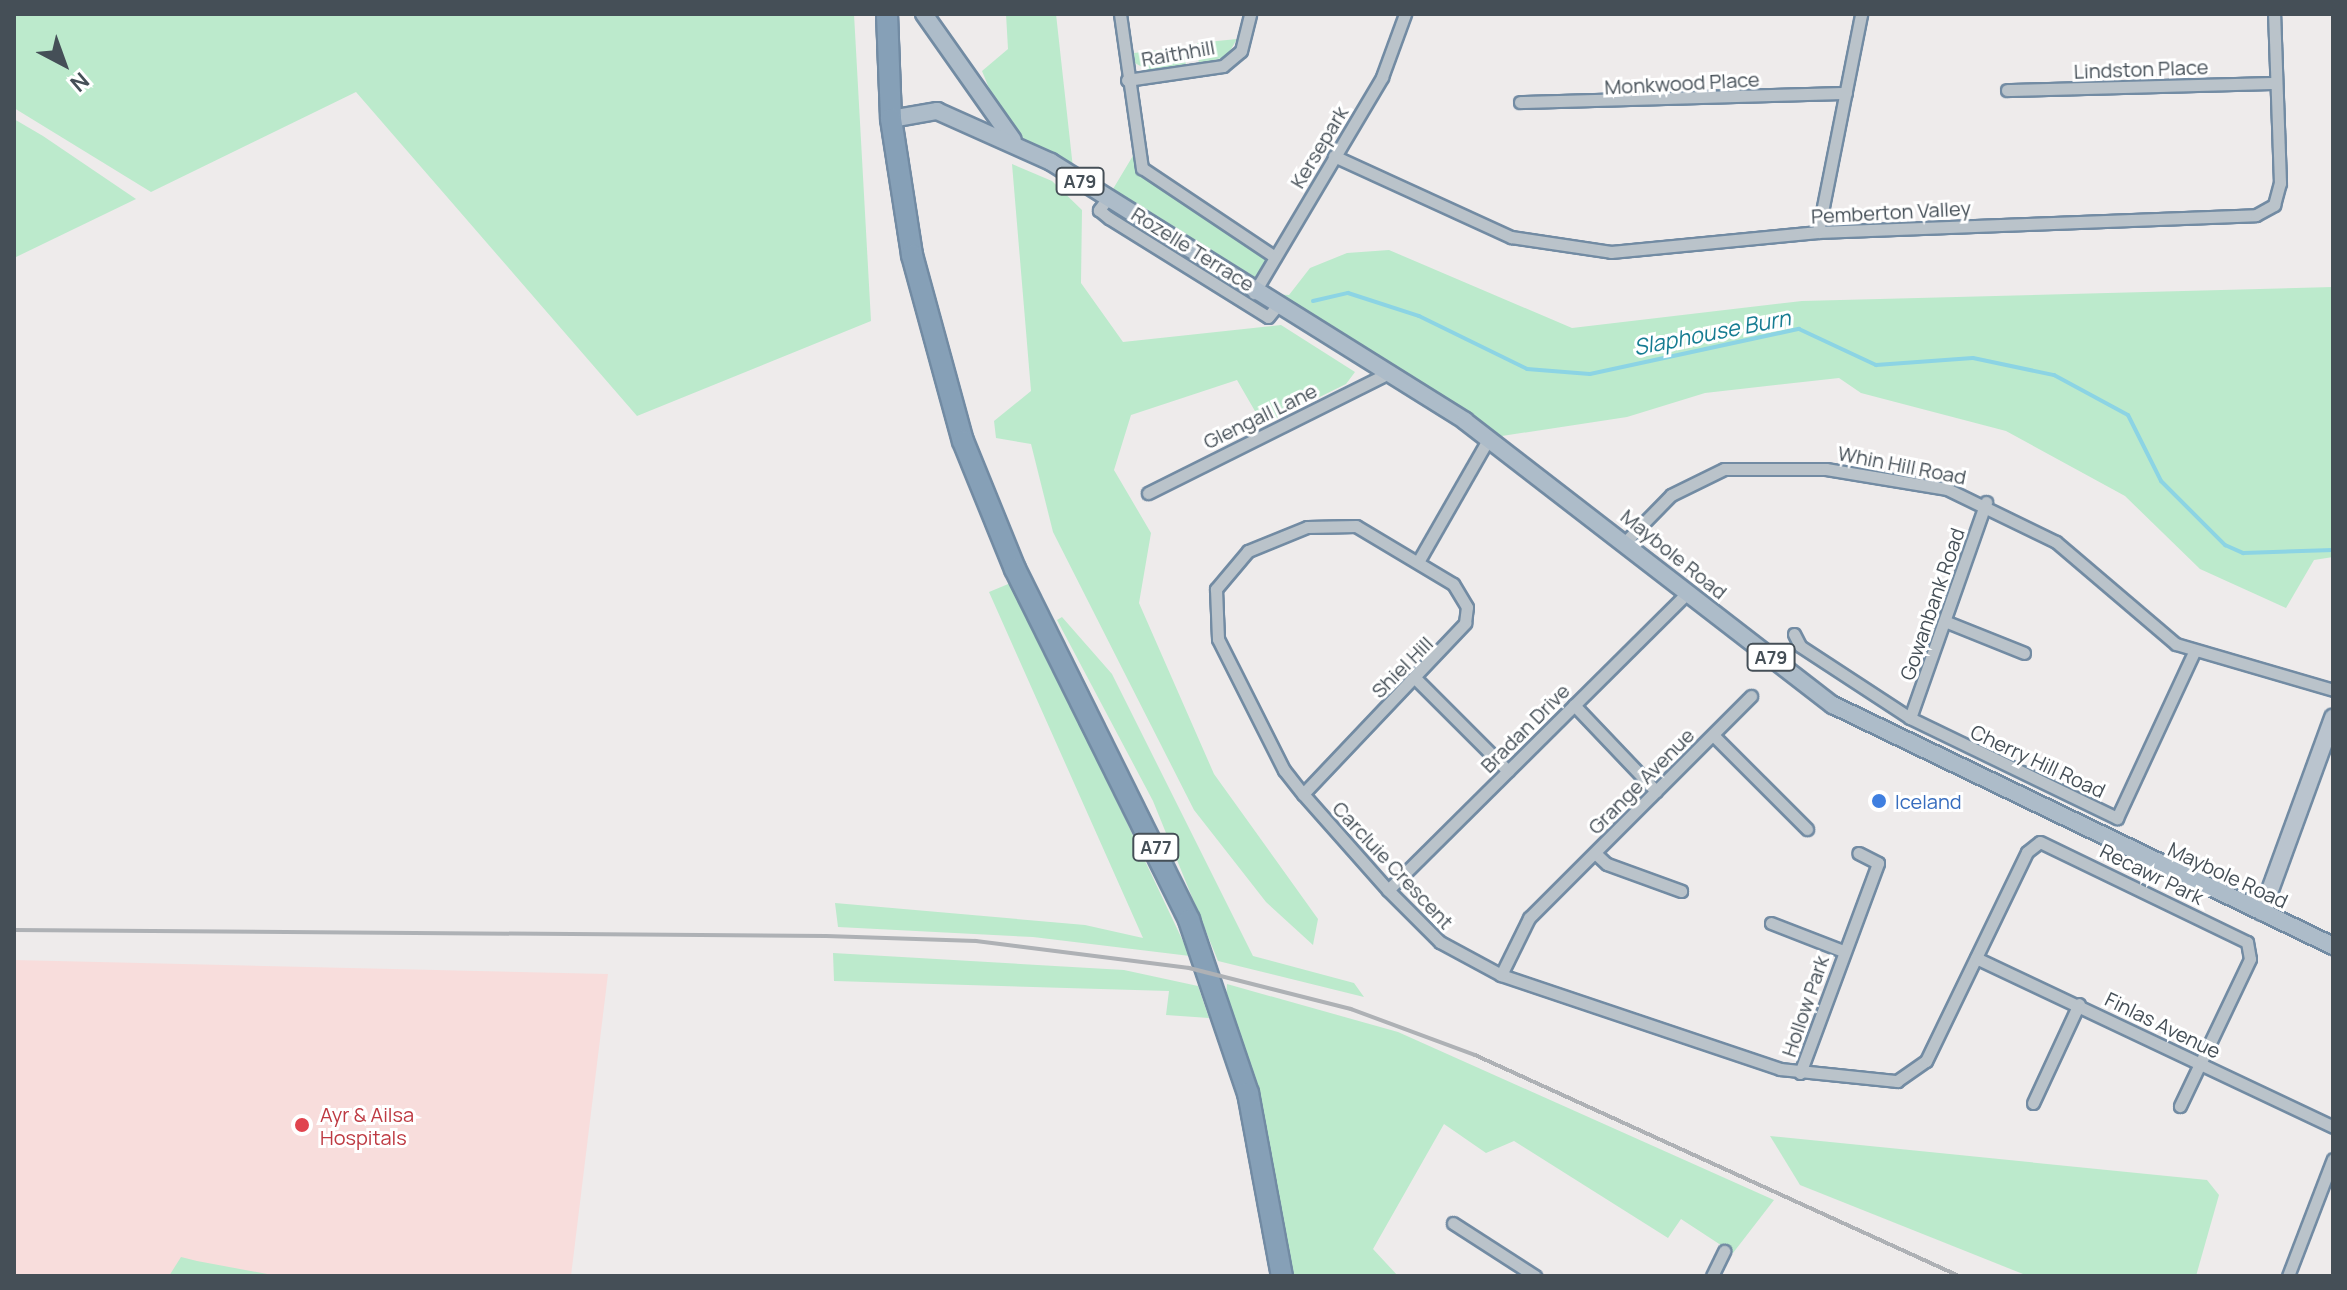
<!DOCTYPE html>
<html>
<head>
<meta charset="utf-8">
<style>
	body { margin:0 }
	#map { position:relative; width:2347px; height:1290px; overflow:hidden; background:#eeebeb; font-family:Manrope,sans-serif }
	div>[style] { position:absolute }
	.medical>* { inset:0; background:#f8dddc }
	.green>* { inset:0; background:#bceacc }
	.stream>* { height:4px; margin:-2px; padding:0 2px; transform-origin:2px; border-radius:2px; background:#8cd4e4 }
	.roads { filter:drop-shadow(2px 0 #728ba3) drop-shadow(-2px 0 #728ba3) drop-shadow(0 2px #728ba3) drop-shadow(0 -2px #728ba3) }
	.street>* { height:11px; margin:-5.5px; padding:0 5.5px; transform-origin:5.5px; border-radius:5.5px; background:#bac3ca }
	.secondary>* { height:16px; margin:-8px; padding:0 8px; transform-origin:8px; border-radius:8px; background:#bac4ce }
	.primary>* { height:16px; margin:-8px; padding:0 8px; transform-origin:8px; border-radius:8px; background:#adbcc9 }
	.highway>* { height:20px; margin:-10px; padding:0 10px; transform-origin:10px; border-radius:10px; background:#86a0b7 }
	.rail>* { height:4px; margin:-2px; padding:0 2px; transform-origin:2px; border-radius:2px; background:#aeb1b5 }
	.dots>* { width:22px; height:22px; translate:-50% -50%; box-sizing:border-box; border:4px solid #fff; border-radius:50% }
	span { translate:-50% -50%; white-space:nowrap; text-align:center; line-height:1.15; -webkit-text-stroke:6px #fff; paint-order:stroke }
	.shield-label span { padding:2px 6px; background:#fff; border:2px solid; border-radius:6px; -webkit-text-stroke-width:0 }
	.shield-label { font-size:18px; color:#454f57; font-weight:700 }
	.street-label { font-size:20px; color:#454f57 }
	.shop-label { font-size:20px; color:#366cbe }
	.left { translate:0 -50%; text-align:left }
	.health-label { font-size:20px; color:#be3a42 }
	.water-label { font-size:22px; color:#167c92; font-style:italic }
	.frame { position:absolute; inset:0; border:16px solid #454f57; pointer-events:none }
	.north { position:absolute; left:24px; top:24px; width:80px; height:80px; -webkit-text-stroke:6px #fff; paint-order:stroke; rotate:139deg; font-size:22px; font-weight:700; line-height:32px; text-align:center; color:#454f57 }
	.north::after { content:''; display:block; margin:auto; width:28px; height:36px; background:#454f57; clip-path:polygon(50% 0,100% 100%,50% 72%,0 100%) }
</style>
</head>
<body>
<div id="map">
	<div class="medical">
		<div style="clip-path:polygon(14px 960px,608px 974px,571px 1276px,14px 1276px)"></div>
	</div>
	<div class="green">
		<div style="clip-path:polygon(14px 14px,854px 14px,871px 321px,637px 416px,356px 92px,151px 192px,14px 108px)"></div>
		<div style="clip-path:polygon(1006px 14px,1056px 14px,1074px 177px,1017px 144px,991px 93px,982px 71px,1008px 49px)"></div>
		<div style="clip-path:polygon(1237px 39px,1227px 56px,1199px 65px,1197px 43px)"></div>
		<div style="clip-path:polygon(1184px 47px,1186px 67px,1149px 71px,1135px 63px,1134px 53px)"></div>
		<div style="clip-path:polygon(14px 119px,43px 136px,136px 199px,14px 258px)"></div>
		<div style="clip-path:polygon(1134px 154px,1151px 180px,1275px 257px,1255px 293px,1289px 295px,1310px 268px,1347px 253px,1389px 250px,1572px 328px,1802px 301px,2333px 287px,2333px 557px,2314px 560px,2286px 608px,2200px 569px,2125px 496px,2006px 431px,1861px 393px,1839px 378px,1705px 393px,1627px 417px,1489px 438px,1289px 315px,1107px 199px)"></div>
		<div style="clip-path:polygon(1012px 164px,1052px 181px,1082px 210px,1081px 283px,1123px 342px,1281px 325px,1355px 372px,1346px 384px,1263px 425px,1237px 380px,1131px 415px,1114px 470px,1151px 533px,1139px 603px,1214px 774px,1318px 919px,1313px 945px,1266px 902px,1194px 810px,1053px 532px,1031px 444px,996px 438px,994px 421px,1031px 391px)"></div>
		<div style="clip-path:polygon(1013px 582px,1190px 956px,1033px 937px,838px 927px,835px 903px,1085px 925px,1143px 938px,989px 592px)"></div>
		<div style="clip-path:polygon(1062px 617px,1112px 674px,1253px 956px,1354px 983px,1364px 997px,1218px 961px,1153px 801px,1057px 620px)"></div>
		<div style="clip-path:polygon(833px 953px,1124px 970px,1198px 986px,1209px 1018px,1166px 1015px,1169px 991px,834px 981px)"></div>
		<div style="clip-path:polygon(1227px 984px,1398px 1032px,1774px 1200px,1733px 1253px,1681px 1219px,1668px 1238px,1514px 1141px,1486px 1153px,1444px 1124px,1373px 1249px,1398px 1276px,1282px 1276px,1225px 1015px)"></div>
		<div style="clip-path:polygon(1770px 1136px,2207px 1180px,2219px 1195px,2196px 1276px,2028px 1276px,1800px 1185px)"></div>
		<div style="clip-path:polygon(181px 1257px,197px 1261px,278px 1276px,169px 1276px)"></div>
	</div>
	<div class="stream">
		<div style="left:1313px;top:301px;width:36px;rotate:-13deg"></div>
		<div style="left:1348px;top:293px;width:75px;rotate:17.9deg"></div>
		<div style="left:1419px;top:316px;width:120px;rotate:26.1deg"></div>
		<div style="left:1527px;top:369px;width:63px;rotate:4.5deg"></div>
		<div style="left:1590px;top:374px;width:214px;rotate:-12.2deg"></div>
		<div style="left:1799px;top:329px;width:85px;rotate:25.1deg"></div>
		<div style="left:1876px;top:365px;width:97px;rotate:-4.1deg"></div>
		<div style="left:1973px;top:358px;width:83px;rotate:11.9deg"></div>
		<div style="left:2054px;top:375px;width:84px;rotate:28.4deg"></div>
		<div style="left:2128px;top:415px;width:74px;rotate:63.4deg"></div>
		<div style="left:2161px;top:481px;width:91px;rotate:45deg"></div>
		<div style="left:2225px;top:545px;width:20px;rotate:24deg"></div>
		<div style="left:2243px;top:553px;width:90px;rotate:-1.9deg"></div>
	</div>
	<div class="roads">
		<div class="street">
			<div style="left:1120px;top:14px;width:156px;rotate:81.9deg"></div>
			<div style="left:1142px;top:168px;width:160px;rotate:33.8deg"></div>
			<div style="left:1127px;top:80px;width:97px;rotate:-8.3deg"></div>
			<div style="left:1223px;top:66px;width:23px;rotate:-40deg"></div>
			<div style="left:1241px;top:51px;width:38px;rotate:-76deg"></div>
			<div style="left:2007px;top:90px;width:269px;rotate:-1.5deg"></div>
			<div style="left:1520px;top:102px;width:326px;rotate:-1.6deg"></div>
			<div style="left:1334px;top:156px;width:195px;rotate:24.6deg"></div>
			<div style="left:1511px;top:237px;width:101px;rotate:8.5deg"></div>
			<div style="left:1611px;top:252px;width:208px;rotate:-5.5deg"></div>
			<div style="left:1818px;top:232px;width:438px;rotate:-2.2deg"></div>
			<div style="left:2256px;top:215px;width:21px;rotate:-29deg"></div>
			<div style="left:2274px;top:205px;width:23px;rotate:-75deg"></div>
			<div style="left:2280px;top:183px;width:169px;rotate:-92deg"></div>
			<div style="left:1107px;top:199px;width:14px;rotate:126deg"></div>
			<div style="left:1099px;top:210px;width:13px;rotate:39deg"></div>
			<div style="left:1109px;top:218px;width:187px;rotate:31.9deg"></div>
			<div style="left:1268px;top:317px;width:13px;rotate:-51deg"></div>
			<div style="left:1818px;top:232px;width:222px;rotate:-78.8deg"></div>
			<div style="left:1254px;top:293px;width:251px;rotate:-59.3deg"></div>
			<div style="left:1382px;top:77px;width:67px;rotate:-69.9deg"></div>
			<div style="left:1148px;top:493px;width:269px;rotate:-26.5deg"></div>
			<div style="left:1627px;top:540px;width:63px;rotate:-45.6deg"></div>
			<div style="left:1671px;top:495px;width:59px;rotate:-26.1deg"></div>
			<div style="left:1724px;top:469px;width:102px"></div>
			<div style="left:1826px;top:469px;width:123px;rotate:9.4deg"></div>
			<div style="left:1947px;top:489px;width:121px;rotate:25.9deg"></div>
			<div style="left:2056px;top:542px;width:157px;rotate:40.4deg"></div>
			<div style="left:2176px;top:644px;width:164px;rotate:16.3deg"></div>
			<div style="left:1418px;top:562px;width:143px;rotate:-60.2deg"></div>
			<div style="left:1947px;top:622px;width:83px;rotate:21.9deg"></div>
			<div style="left:1794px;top:634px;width:13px;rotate:63deg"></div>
			<div style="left:1800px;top:646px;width:131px;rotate:33.2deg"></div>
			<div style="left:1910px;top:718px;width:230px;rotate:25.8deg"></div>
			<div style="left:2117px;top:818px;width:183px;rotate:-65.1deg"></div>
			<div style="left:1416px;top:679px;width:130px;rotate:45deg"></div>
			<div style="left:1574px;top:705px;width:119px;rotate:46.4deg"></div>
			<div style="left:1910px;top:718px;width:229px;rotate:-70.6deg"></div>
			<div style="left:1713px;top:735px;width:133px;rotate:45deg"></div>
			<div style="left:1303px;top:794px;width:236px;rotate:-46.5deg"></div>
			<div style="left:1465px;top:623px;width:16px;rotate:-83deg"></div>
			<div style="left:1467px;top:607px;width:27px;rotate:-121deg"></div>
			<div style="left:1453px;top:584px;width:113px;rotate:-149.1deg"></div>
			<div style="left:1356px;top:526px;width:49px;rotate:178.8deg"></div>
			<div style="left:1307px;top:527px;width:64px;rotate:157.9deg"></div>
			<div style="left:1248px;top:551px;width:50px;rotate:130.1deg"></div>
			<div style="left:1216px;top:589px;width:50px;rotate:87.7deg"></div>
			<div style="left:1218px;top:639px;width:147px;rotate:63.3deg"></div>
			<div style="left:1284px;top:770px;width:31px;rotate:52deg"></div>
			<div style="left:1303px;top:794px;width:128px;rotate:48.5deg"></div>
			<div style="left:1388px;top:890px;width:74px;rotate:45deg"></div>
			<div style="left:1440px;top:942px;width:69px;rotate:28.4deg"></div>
			<div style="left:1501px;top:975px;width:294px;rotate:18.6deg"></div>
			<div style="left:1780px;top:1069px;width:118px;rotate:5.9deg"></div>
			<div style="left:1897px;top:1081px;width:35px;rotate:-35deg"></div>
			<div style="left:1926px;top:1061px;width:232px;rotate:-64.2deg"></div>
			<div style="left:2027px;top:852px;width:16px;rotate:-38deg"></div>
			<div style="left:2040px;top:842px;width:230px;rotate:25.8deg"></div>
			<div style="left:2247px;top:942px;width:17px;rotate:80deg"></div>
			<div style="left:2250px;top:959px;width:163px;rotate:115.5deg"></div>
			<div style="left:1595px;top:853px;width:16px;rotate:43deg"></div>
			<div style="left:1607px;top:864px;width:79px;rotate:20deg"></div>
			<div style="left:1388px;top:890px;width:423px;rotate:-44.8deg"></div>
			<div style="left:1771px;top:923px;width:77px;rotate:21.3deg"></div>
			<div style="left:1976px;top:958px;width:395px;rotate:25.3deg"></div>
			<div style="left:1501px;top:975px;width:64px;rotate:-63.8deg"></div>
			<div style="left:1529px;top:918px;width:314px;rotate:-45deg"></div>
			<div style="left:1800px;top:1073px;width:224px;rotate:-69.6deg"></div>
			<div style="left:1878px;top:863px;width:22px;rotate:-153deg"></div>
			<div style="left:2033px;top:1103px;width:109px;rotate:-65.1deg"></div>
			<div style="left:1453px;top:1223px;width:98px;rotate:32.9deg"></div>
			<div style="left:1712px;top:1276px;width:28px;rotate:-64deg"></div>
			<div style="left:2288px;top:1276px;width:125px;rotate:-69deg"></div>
		</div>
		<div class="secondary">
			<div style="left:2262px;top:912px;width:207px;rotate:-69.9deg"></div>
		</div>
		<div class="primary">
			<div style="left:924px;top:14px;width:154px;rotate:54.8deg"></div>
			<div style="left:891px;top:119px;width:47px;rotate:-9.9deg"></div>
			<div style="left:937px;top:111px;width:125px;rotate:24.1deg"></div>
			<div style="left:1051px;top:162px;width:488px;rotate:32deg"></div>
			<div style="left:1465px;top:421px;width:465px;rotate:37.7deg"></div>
			<div style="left:1833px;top:705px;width:555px;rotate:25.73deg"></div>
		</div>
		<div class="highway">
			<div style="left:887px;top:14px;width:105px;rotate:87.8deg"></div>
			<div style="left:891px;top:119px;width:138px;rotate:81.2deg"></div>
			<div style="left:912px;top:255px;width:193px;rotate:74.7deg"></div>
			<div style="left:963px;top:441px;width:138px;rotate:67.9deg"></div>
			<div style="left:1015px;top:569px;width:392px;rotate:63.6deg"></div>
			<div style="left:1189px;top:920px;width:183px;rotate:71.2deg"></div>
			<div style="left:1248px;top:1093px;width:186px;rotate:79.5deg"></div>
		</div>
	</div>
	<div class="rail">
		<div style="left:14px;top:930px;width:812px;rotate:0.42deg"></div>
		<div style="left:826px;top:936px;width:150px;rotate:1.9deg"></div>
		<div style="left:976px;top:941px;width:215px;rotate:7.2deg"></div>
		<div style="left:1189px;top:968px;width:167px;rotate:14.2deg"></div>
		<div style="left:1351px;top:1009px;width:132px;rotate:20.4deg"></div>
		<div style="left:1475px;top:1055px;width:532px;rotate:24.54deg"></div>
	</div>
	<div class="dots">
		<div style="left:1879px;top:801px;background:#3f7fe0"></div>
		<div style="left:302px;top:1125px;background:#e0444e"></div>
	</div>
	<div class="shield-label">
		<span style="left:1080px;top:181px">A79</span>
		<span style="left:1771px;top:657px">A79</span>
		<span style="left:1156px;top:847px">A77</span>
	</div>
	<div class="street-label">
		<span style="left:1178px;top:53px;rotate:-10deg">Raithhill</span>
		<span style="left:2141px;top:69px;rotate:-2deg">Lindston Place</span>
		<span style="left:1682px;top:83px;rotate:-3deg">Monkwood Place</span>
		<span style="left:1319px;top:147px;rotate:-59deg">Kersepark</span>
		<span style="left:1891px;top:212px;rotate:-3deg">Pemberton Valley</span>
		<span style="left:1193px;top:249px;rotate:32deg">Rozelle Terrace</span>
		<span style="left:1260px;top:416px;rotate:-26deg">Glengall Lane</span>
		<span style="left:1902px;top:465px;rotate:11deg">Whin Hill Road</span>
		<span style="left:1674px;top:554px;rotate:39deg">Maybole Road</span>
		<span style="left:1932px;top:604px;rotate:-71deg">Gowanbank Road</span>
		<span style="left:1402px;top:667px;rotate:-45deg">Shiel Hill</span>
		<span style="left:1525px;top:728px;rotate:-45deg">Bradan Drive</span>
		<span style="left:2038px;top:761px;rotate:25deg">Cherry Hill Road</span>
		<span style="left:1641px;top:781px;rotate:-45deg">Grange Avenue</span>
		<span style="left:1393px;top:865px;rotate:47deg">Carcluie Crescent</span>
		<span style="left:2152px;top:874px;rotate:26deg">Recawr Park</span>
		<span style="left:2228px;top:875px;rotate:25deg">Maybole Road</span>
		<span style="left:1805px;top:1006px;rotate:-71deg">Hollow Park</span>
		<span style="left:2163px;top:1025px;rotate:26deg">Finlas Avenue</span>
	</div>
	<div class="shop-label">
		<span class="left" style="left:1895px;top:801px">Iceland</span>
	</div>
	<div class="health-label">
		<span class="left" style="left:320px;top:1126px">Ayr &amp; Ailsa<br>Hospitals</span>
	</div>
	<div class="water-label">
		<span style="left:1712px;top:333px;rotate:-11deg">Slaphouse Burn</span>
	</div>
	<div class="frame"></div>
	<div class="north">N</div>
</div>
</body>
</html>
